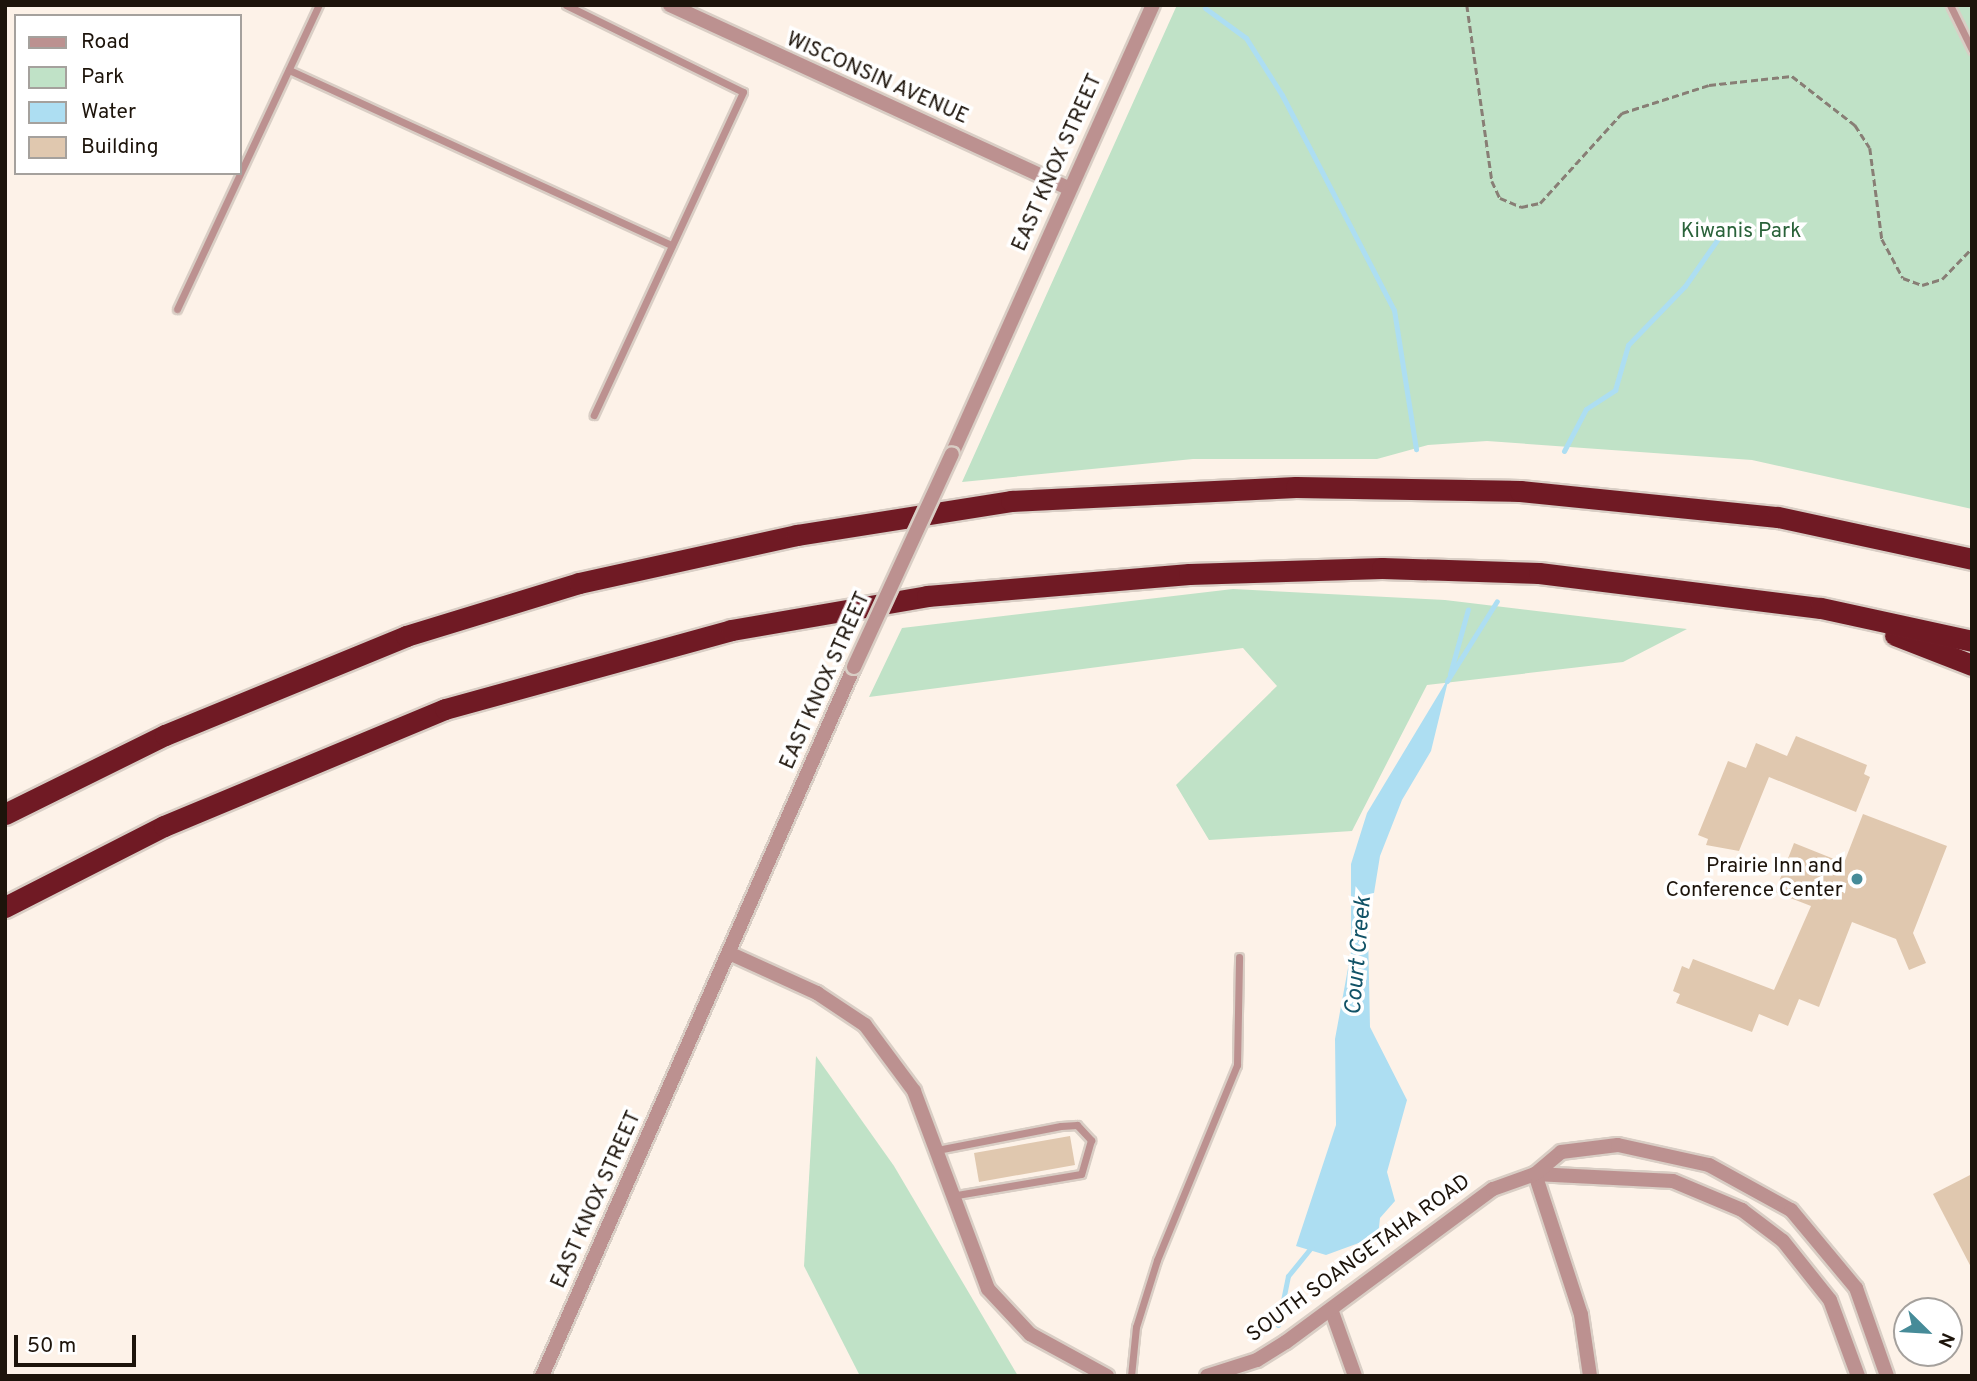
<!DOCTYPE html>
<html>
<head>
<meta charset="utf-8">
<style>
	body { margin:0 }
	#map { position:relative; width:1977px; height:1381px; overflow:hidden; background:#fdf2e8; font-family:Overpass,sans-serif }
	div>[style] { position:absolute }
	.green>* { inset:0; background:#c0e2c7 }
	.water>* { inset:0; background:#addef2 }
	.stream>* { height:5px; margin:-2.5px; padding:0 2.5px; transform-origin:2.5px; border-radius:2.5px; background:#addef2 }
	.building>* { inset:0; background:#e0c8af }
	.path>* { height:2.5px; margin-top:-1.25px; transform-origin:0; background:repeating-linear-gradient(90deg,#887e75 0 7px,transparent 0 10.5px) }
	.roads { filter:drop-shadow(2px 0 #d9cec5) drop-shadow(-2px 0 #d9cec5) drop-shadow(0 2px #d9cec5) drop-shadow(0 -2px #d9cec5) }
	.service>* { height:7px; margin:-3.5px; padding:0 3.5px; transform-origin:3.5px; border-radius:3.5px; background:#bc9190 }
	.minor>* { height:14px; margin:-7px; padding:0 7px; transform-origin:7px; border-radius:7px; background:#bc9190 }
	.motorway>* { height:21px; margin:-10.5px; padding:0 10.5px; transform-origin:10.5px; border-radius:10.5px; background:#701a24 }
	.bridges { filter:drop-shadow(2px 0 #d9cec5) drop-shadow(-2px 0 #d9cec5) drop-shadow(0 2px #d9cec5) drop-shadow(0 -2px #d9cec5) }
	.minor-bridge>* { height:14px; margin:-7px; padding:0 7px; transform-origin:7px; border-radius:7px; background:#bc9190 }
	.dots>* { width:19px; height:19px; translate:-50% -50%; box-sizing:border-box; border:4px solid #fff; border-radius:50% }
	span { translate:-50% -50%; white-space:nowrap; text-align:center; line-height:1.15; -webkit-text-stroke:7px #fff; paint-order:stroke }
	.street-label { font-size:21px; color:#1d140b }
	.park-label { font-size:21px; color:#2a623a }
	.poi-label { font-size:21px; color:#1d140b }
	.right { translate:-100% -50%; text-align:right }
	.water-label { font-size:23px; color:#125367; font-style:italic }
	.frame { position:absolute; inset:0; border:7px solid #1d140b; pointer-events:none }
	.legend { position:absolute; left:14px; top:14px; width:228px; height:161px; box-sizing:border-box; background:#fff; border:2px solid #a5a19d; margin:0; padding:9px 12px; list-style:none; font-size:21px; color:#1d140b }
	.legend li { display:flex; align-items:center; gap:14px; height:35px }
	.legend b { width:35px; border:2px solid #a5a19d }
	.north { position:absolute; left:1893px; top:1297px; width:70px; height:70px; box-sizing:border-box; background:#fff; border:2px solid #a5a19d; border-radius:50%; rotate:114deg; font-size:19px; font-weight:700; line-height:28px; text-align:center; color:#1d140b }
	.north::after { content:''; display:block; margin:auto; width:24px; height:32px; background:#468b98; clip-path:polygon(50% 0,100% 100%,50% 72%,0 100%) }
	.scale { position:absolute; left:14px; top:1335px; width:122px; height:32px; box-sizing:border-box; border:4px solid #1d140b; border-top:0; padding-left:9px; font-size:21px; line-height:24px; white-space:nowrap; color:#1d140b; -webkit-text-stroke:5px #fff; paint-order:stroke }
</style>
</head>
<body>
<div id="map">
	<div class="green">
		<div style="clip-path:polygon(1177px 5px,1972px 5px,1972px 509px,1752px 460px,1487px 441px,1428px 445px,1377px 459px,1193px 459px,962px 482px)"></div>
		<div style="clip-path:polygon(1233px 589px,1445px 600px,1687px 629px,1623px 662px,1427px 685px,1352px 831px,1209px 840px,1176px 785px,1277px 686px,1243px 648px,869px 697px,902px 628px)"></div>
		<div style="clip-path:polygon(816px 1056px,894px 1166px,1018px 1376px,860px 1376px,804px 1266px)"></div>
	</div>
	<div class="water">
		<div style="clip-path:polygon(1449px 677px,1431px 751px,1402px 800px,1380px 856px,1368px 930px,1370px 1027px,1407px 1100px,1387px 1172px,1395px 1201px,1380px 1218px,1378px 1236px,1326px 1255px,1296px 1246px,1336px 1125px,1335px 1039px,1351px 952px,1351px 864px,1367px 813px)"></div>
	</div>
	<div class="stream">
		<div style="left:1205px;top:8px;width:51px;rotate:36.2deg"></div>
		<div style="left:1246px;top:38px;width:67px;rotate:57.7deg"></div>
		<div style="left:1282px;top:95px;width:242px;rotate:62.5deg"></div>
		<div style="left:1394px;top:310px;width:141px;rotate:81deg"></div>
		<div style="left:1564px;top:451px;width:47px;rotate:-62.4deg"></div>
		<div style="left:1586px;top:409px;width:35px;rotate:-33deg"></div>
		<div style="left:1615px;top:390px;width:47px;rotate:-73.9deg"></div>
		<div style="left:1628px;top:345px;width:82px;rotate:-46deg"></div>
		<div style="left:1685px;top:286px;width:68px;rotate:-55.1deg"></div>
		<div style="left:1450px;top:674px;width:67px;rotate:-74.5deg"></div>
		<div style="left:1447px;top:681px;width:94px;rotate:-58deg"></div>
		<div style="left:1278px;top:1325px;width:50px;rotate:-78.5deg"></div>
		<div style="left:1288px;top:1276px;width:38px;rotate:-51deg"></div>
	</div>
	<div class="building">
		<div style="clip-path:polygon(1796px 736px,1867px 765px,1864px 774px,1870px 777px,1856px 812px,1769px 777px,1739px 851px,1706px 845px,1708px 839px,1698px 835px,1728px 761px,1746px 768px,1756px 743px,1787px 756px)"></div>
		<div style="clip-path:polygon(1863px 814px,1947px 846px,1913px 933px,1926px 963px,1909px 970px,1896px 939px,1852px 922px,1819px 1007px,1799px 999px,1788px 1026px,1759px 1014px,1752px 1032px,1676px 1003px,1680px 994px,1673px 991px,1682px 966px,1689px 969px,1693px 959px,1774px 990px,1811px 906px,1775px 892px,1794px 843px,1844px 863px)"></div>
		<div style="clip-path:polygon(1070px 1136px,1075px 1165px,979px 1182px,974px 1153px)"></div>
		<div style="clip-path:polygon(1972px 1174px,1972px 1269px,1933px 1194px)"></div>
	</div>
	<div class="path">
		<div style="left:1467px;top:5px;width:178px;rotate:81.9deg"></div>
		<div style="left:1492px;top:181px;width:19px;rotate:65deg"></div>
		<div style="left:1500px;top:198px;width:23px;rotate:23deg"></div>
		<div style="left:1521px;top:207px;width:19px;rotate:-12deg"></div>
		<div style="left:1540px;top:203px;width:122px;rotate:-47.7deg"></div>
		<div style="left:1622px;top:113px;width:91px;rotate:-17.8deg"></div>
		<div style="left:1709px;top:85px;width:83px;rotate:-6.2deg"></div>
		<div style="left:1792px;top:76px;width:80px;rotate:37.9deg"></div>
		<div style="left:1855px;top:125px;width:27px;rotate:57deg"></div>
		<div style="left:1870px;top:148px;width:92px;rotate:82.5deg"></div>
		<div style="left:1882px;top:239px;width:44px;rotate:61.7deg"></div>
		<div style="left:1903px;top:278px;width:20px;rotate:20deg"></div>
		<div style="left:1922px;top:285px;width:21px;rotate:-17deg"></div>
		<div style="left:1942px;top:279px;width:43px;rotate:-45.9deg"></div>
	</div>
	<div class="roads">
		<div class="service">
			<div style="left:566px;top:5px;width:197px;rotate:26.2deg"></div>
			<div style="left:743px;top:92px;width:356px;rotate:114.8deg"></div>
			<div style="left:1950px;top:5px;width:50px;rotate:63.9deg"></div>
			<div style="left:289px;top:70px;width:421px;rotate:24.6deg"></div>
			<div style="left:177px;top:309px;width:336px;rotate:-65deg"></div>
			<div style="left:937px;top:1150px;width:126px;rotate:-11deg"></div>
			<div style="left:1061px;top:1126px;width:16px;rotate:-4deg"></div>
			<div style="left:1077px;top:1125px;width:21px;rotate:47deg"></div>
			<div style="left:1091px;top:1140px;width:35px;rotate:106deg"></div>
			<div style="left:1081px;top:1174px;width:132px;rotate:170.4deg"></div>
			<div style="left:1131px;top:1376px;width:49px;rotate:-84.2deg"></div>
			<div style="left:1136px;top:1327px;width:70px;rotate:-72.6deg"></div>
			<div style="left:1157px;top:1260px;width:211px;rotate:-67.7deg"></div>
			<div style="left:1237px;top:1065px;width:108px;rotate:-88.9deg"></div>
		</div>
		<div class="minor">
			<div style="left:670px;top:5px;width:438px;rotate:24.7deg"></div>
			<div style="left:952px;top:454px;width:492px;rotate:-65.9deg"></div>
			<div style="left:729px;top:953px;width:97px;rotate:24.4deg"></div>
			<div style="left:817px;top:993px;width:58px;rotate:33.7deg"></div>
			<div style="left:865px;top:1025px;width:82px;rotate:53.4deg"></div>
			<div style="left:914px;top:1091px;width:211px;rotate:69.5deg"></div>
			<div style="left:988px;top:1289px;width:62px;rotate:47deg"></div>
			<div style="left:1030px;top:1334px;width:88px;rotate:28.6deg"></div>
			<div style="left:1535px;top:1174px;width:138px;rotate:2.9deg"></div>
			<div style="left:1673px;top:1181px;width:75px;rotate:22.8deg"></div>
			<div style="left:1742px;top:1210px;width:51px;rotate:37.1deg"></div>
			<div style="left:1783px;top:1241px;width:75px;rotate:51.5deg"></div>
			<div style="left:1830px;top:1300px;width:81px;rotate:69.8deg"></div>
			<div style="left:1535px;top:1174px;width:148px;rotate:71.9deg"></div>
			<div style="left:1581px;top:1315px;width:62px;rotate:81.6deg"></div>
			<div style="left:1331px;top:1309px;width:71px;rotate:70.3deg"></div>
			<div style="left:542px;top:1376px;width:775px;rotate:-66.25deg"></div>
			<div style="left:1207px;top:1376px;width:52px;rotate:-17.7deg"></div>
			<div style="left:1257px;top:1360px;width:34px;rotate:-32deg"></div>
			<div style="left:1286px;top:1342px;width:257px;rotate:-36.5deg"></div>
			<div style="left:1493px;top:1189px;width:45px;rotate:-19.7deg"></div>
			<div style="left:1535px;top:1174px;width:34px;rotate:-40deg"></div>
			<div style="left:1561px;top:1152px;width:57px;rotate:-7deg"></div>
			<div style="left:1618px;top:1145px;width:93px;rotate:12.4deg"></div>
			<div style="left:1709px;top:1165px;width:94px;rotate:28.8deg"></div>
			<div style="left:1791px;top:1210px;width:102px;rotate:50.2deg"></div>
			<div style="left:1856px;top:1288px;width:93px;rotate:70.6deg"></div>
		</div>
		<div class="motorway">
			<div style="left:1895px;top:635px;width:83px;rotate:21.3deg"></div>
			<div style="left:5px;top:814px;width:178px;rotate:-26.3deg"></div>
			<div style="left:165px;top:735px;width:261px;rotate:-22.3deg"></div>
			<div style="left:406px;top:636px;width:181px;rotate:-17deg"></div>
			<div style="left:579px;top:583px;width:223px;rotate:-12.4deg"></div>
			<div style="left:797px;top:535px;width:217px;rotate:-9deg"></div>
			<div style="left:1011px;top:501px;width:285px;rotate:-2.8deg"></div>
			<div style="left:1296px;top:487px;width:224px;rotate:1deg"></div>
			<div style="left:1520px;top:491px;width:259px;rotate:5.8deg"></div>
			<div style="left:1778px;top:517px;width:198px;rotate:12.2deg"></div>
			<div style="left:5px;top:907px;width:178px;rotate:-27deg"></div>
			<div style="left:164px;top:826px;width:304px;rotate:-22.6deg"></div>
			<div style="left:445px;top:709px;width:297px;rotate:-15.4deg"></div>
			<div style="left:731px;top:630px;width:199px;rotate:-9.8deg"></div>
			<div style="left:927px;top:596px;width:263px;rotate:-4.8deg"></div>
			<div style="left:1189px;top:574px;width:193px;rotate:-1.8deg"></div>
			<div style="left:1382px;top:568px;width:157px;rotate:1.8deg"></div>
			<div style="left:1539px;top:573px;width:284px;rotate:7.1deg"></div>
			<div style="left:1821px;top:608px;width:155px;rotate:12.3deg"></div>
		</div>
	</div>
	<div class="bridges">
		<div class="minor-bridge">
			<div style="left:854px;top:667px;width:234px;rotate:-65.3deg"></div>
		</div>
	</div>
	<div class="dots">
		<div style="left:1857px;top:879px;background:#468b98"></div>
	</div>
	<div class="street-label">
		<span style="left:877px;top:79px;rotate:24deg">WISCONSIN AVENUE</span>
		<span style="left:1058px;top:163px;rotate:-66deg">EAST KNOX STREET</span>
		<span style="left:826px;top:681px;rotate:-66deg">EAST KNOX STREET</span>
		<span style="left:597px;top:1200px;rotate:-66deg">EAST KNOX STREET</span>
		<span style="left:1359px;top:1259px;rotate:-36deg">SOUTH SOANGETAHA ROAD</span>
	</div>
	<div class="park-label">
		<span style="left:1741px;top:232px">Kiwanis Park</span>
	</div>
	<div class="poi-label">
		<span class="right" style="left:1843px;top:879px">Prairie Inn and<br>Conference Center</span>
	</div>
	<div class="water-label">
		<span style="left:1360px;top:956px;rotate:-85deg">Court Creek</span>
	</div>
	<div class="frame"></div>
	<ul class="legend">
	<li><b style="height:9px;background:#bc9190"></b>Road</li>
	<li><b style="height:19px;background:#c0e2c7"></b>Park</li>
	<li><b style="height:19px;background:#addef2"></b>Water</li>
	<li><b style="height:19px;background:#e0c8af"></b>Building</li>
	</ul>
	<div class="north">N</div>
	<div class="scale">50 m</div>
</div>
</body>
</html>
